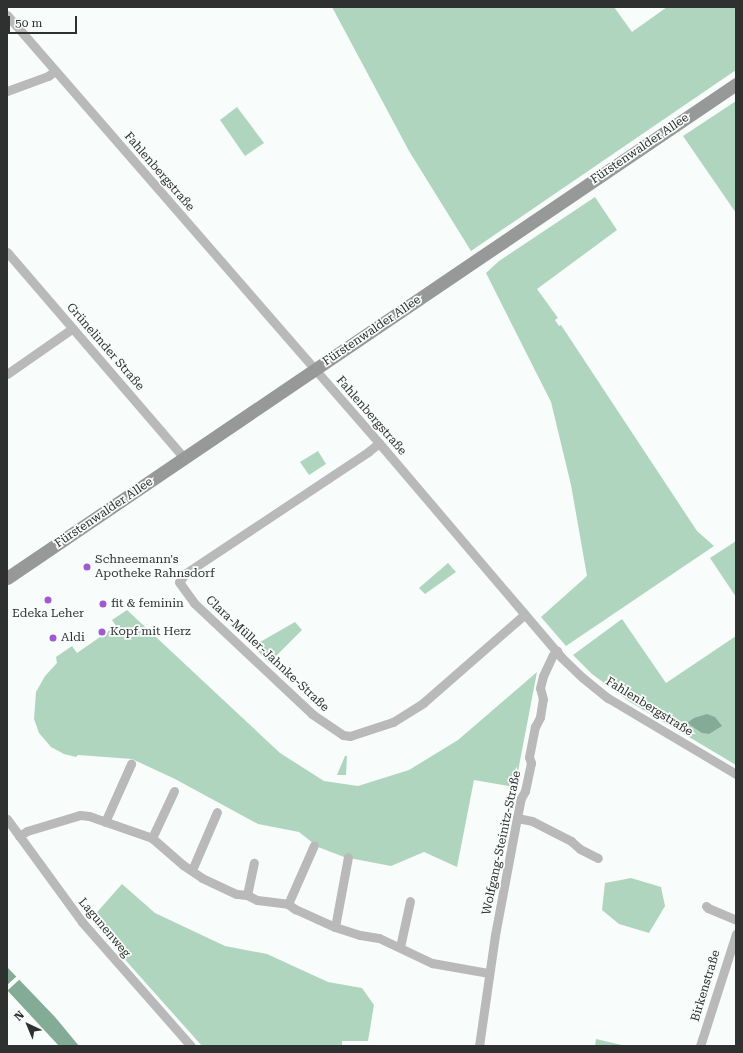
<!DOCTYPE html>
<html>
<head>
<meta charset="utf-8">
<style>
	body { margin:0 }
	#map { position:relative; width:743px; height:1053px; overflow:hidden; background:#f8fcfa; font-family:"Roboto Serif",serif }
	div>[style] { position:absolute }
	.green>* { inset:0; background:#afd5bf }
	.water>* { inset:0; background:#84ab95 }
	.pier>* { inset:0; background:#f8fcfa }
	.street>* { height:9px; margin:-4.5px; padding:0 4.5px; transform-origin:4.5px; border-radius:4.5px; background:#b8b9b8 }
	.secondary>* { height:13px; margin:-6.5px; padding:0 6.5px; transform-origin:6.5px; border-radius:6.5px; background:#979998 }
	.dots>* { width:11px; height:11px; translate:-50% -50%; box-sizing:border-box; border:2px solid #f8fcfa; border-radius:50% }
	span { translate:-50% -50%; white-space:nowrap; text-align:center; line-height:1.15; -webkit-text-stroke:3.5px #f8fcfa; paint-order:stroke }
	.street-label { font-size:12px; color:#2f3030 }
	.poi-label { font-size:12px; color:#2f3030 }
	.left { translate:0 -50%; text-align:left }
	.frame { position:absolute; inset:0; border:8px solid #2f3030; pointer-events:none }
	.north { position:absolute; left:8px; top:1005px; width:40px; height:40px; -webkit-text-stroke:3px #f8fcfa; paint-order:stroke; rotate:316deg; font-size:11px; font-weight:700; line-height:16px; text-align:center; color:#2f3030 }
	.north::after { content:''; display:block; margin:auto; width:14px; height:18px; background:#2f3030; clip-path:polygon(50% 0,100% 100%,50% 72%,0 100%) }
	.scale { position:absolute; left:8px; top:16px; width:69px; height:18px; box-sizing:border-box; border:2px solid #2f3030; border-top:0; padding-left:5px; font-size:12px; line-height:14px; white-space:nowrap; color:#2f3030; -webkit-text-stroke:3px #f8fcfa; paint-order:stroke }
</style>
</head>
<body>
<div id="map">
	<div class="green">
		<div style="clip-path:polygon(332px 7px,614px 7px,632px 32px,667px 7px,736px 7px,736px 70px,471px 251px,409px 151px)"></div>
		<div style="clip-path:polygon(736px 101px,736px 213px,683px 136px)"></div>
		<div style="clip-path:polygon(237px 107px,264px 143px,245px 156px,220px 120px)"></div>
		<div style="clip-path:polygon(595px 197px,617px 230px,537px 289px,558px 318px,555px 320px,559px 326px,561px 325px,697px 531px,714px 546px,566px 646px,541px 617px,587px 576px,571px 485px,551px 402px,486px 273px,499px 261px)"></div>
		<div style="clip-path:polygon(318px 451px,326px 464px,309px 475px,300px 462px)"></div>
		<div style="clip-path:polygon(736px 541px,736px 597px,710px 558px)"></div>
		<div style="clip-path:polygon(448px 563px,456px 572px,425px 594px,419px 588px)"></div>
		<div style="clip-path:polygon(127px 610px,280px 753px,324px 781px,358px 786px,409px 770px,458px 740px,537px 672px,515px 787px,474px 780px,457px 867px,424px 852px,391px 866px,344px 857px,318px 847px,299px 832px,258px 824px,175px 779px,132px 759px,78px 755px,76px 757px,64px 754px,51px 747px,39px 733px,34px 719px,36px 692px,45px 676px,57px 663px,56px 657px,72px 646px,77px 653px,116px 626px,112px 620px)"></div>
		<div style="clip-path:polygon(622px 619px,666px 683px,736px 636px,736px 765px,630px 702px,592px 674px,573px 655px)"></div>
		<div style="clip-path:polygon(295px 622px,302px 630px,269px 663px,253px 646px)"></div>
		<div style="clip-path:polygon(345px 756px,347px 756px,346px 775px,337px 775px)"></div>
		<div style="clip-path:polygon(631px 878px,661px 887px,665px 906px,649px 933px,619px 924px,602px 910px,605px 883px)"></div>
		<div style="clip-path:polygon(122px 884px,155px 913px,225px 946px,267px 954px,328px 982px,362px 988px,374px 1005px,368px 1041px,342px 1041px,342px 1046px,202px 1046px,128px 963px,91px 919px)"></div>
		<div style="clip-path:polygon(596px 1039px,626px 1046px,595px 1046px)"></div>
	</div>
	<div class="water">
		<div style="clip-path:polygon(707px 714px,715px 717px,722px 726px,709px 734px,702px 733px,687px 723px,694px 718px)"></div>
		<div style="clip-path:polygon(7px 967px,55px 1017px,79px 1046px,59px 1046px,7px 990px)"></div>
	</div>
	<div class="pier">
		<div style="clip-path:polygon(17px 976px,20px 979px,7px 991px,7px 985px)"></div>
	</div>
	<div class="street">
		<div style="left:7px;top:15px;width:567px;rotate:49deg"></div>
		<div style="left:379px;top:443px;width:281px;rotate:49.6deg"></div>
		<div style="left:561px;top:657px;width:30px;rotate:44deg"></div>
		<div style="left:583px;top:678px;width:32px;rotate:39deg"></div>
		<div style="left:608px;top:698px;width:149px;rotate:30.7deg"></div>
		<div style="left:7px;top:91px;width:44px;rotate:-20.1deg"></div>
		<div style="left:48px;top:76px;width:9px;rotate:-36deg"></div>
		<div style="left:7px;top:252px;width:272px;rotate:49.3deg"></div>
		<div style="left:7px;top:374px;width:80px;rotate:-34.9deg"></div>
		<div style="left:379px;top:443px;width:14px;rotate:141deg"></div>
		<div style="left:368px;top:452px;width:219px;rotate:146.4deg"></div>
		<div style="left:186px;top:573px;width:11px;rotate:128deg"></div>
		<div style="left:179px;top:582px;width:26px;rotate:54deg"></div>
		<div style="left:194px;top:603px;width:162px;rotate:43.2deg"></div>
		<div style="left:312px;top:714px;width:37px;rotate:34deg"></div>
		<div style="left:343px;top:735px;width:7px;rotate:8deg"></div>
		<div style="left:350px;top:736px;width:45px;rotate:-18deg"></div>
		<div style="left:393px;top:722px;width:36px;rotate:-32deg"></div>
		<div style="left:423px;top:703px;width:135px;rotate:-41.1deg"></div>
		<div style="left:517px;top:818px;width:15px;rotate:11deg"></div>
		<div style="left:532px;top:821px;width:44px;rotate:27.1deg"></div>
		<div style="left:571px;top:841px;width:12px;rotate:42deg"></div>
		<div style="left:580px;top:849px;width:20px;rotate:27deg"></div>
		<div style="left:7px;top:819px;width:127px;rotate:53.9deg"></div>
		<div style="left:82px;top:922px;width:165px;rotate:48.7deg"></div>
		<div style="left:105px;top:822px;width:64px;rotate:-65.9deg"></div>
		<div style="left:19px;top:836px;width:9px;rotate:-32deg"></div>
		<div style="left:27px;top:831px;width:55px;rotate:-16.8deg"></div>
		<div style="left:80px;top:815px;width:9px;rotate:6deg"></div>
		<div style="left:89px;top:816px;width:67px;rotate:19.2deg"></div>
		<div style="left:152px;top:838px;width:41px;rotate:41.1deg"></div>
		<div style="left:183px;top:865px;width:23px;rotate:34deg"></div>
		<div style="left:202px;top:878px;width:38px;rotate:25deg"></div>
		<div style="left:237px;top:894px;width:10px;rotate:6deg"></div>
		<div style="left:247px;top:895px;width:11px;rotate:27deg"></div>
		<div style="left:257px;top:900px;width:31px;rotate:7deg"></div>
		<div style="left:288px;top:904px;width:9px;rotate:36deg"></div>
		<div style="left:295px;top:909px;width:44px;rotate:24.2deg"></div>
		<div style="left:335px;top:927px;width:26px;rotate:18deg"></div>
		<div style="left:360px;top:935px;width:19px;rotate:9deg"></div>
		<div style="left:379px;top:938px;width:59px;rotate:25.3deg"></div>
		<div style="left:432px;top:963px;width:58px;rotate:10deg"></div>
		<div style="left:152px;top:838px;width:52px;rotate:-64.9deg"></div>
		<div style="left:192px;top:870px;width:63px;rotate:-66.7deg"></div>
		<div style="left:247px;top:895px;width:33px;rotate:-78deg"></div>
		<div style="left:288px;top:904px;width:64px;rotate:-66.2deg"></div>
		<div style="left:706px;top:906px;width:3px;rotate:45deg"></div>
		<div style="left:708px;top:908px;width:30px;rotate:23deg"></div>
		<div style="left:335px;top:927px;width:71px;rotate:-79.5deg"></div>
		<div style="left:400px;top:947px;width:47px;rotate:-77.7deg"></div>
		<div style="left:479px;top:1046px;width:112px;rotate:-81.8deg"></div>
		<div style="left:495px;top:935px;width:119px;rotate:-79.4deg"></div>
		<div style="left:517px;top:818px;width:20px;rotate:-79deg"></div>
		<div style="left:521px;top:798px;width:8px;rotate:-60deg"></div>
		<div style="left:525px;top:791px;width:29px;rotate:-78deg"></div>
		<div style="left:531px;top:763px;width:6px;rotate:-108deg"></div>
		<div style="left:529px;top:757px;width:31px;rotate:-79deg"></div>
		<div style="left:535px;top:727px;width:11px;rotate:-63deg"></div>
		<div style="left:540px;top:717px;width:18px;rotate:-81deg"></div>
		<div style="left:543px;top:699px;width:11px;rotate:-105deg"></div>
		<div style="left:540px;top:688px;width:12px;rotate:-76deg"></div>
		<div style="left:543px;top:676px;width:23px;rotate:-65deg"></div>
		<div style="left:553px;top:655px;width:6px;rotate:-45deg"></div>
		<div style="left:700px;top:1046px;width:118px;rotate:-72.2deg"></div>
	</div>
	<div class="secondary">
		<div style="left:7px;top:578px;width:881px;rotate:-34.12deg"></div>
	</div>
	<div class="dots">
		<div style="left:87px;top:567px;background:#a059ce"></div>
		<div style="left:48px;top:600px;background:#a059ce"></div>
		<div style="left:103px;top:604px;background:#a059ce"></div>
		<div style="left:102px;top:632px;background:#a059ce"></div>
		<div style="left:53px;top:638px;background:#a059ce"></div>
	</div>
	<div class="street-label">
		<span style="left:640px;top:149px;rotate:-34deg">Fürstenwalder Allee</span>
		<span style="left:159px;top:172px;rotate:49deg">Fahlenbergstraße</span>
		<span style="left:372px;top:331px;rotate:-34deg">Fürstenwalder Allee</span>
		<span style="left:105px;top:347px;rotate:49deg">Grünelinder Straße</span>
		<span style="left:371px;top:416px;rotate:49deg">Fahlenbergstraße</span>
		<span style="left:104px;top:513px;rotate:-34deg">Fürstenwalder Allee</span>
		<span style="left:267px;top:654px;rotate:43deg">Clara-Müller-Jahnke-Straße</span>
		<span style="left:649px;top:707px;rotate:32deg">Fahlenbergstraße</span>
		<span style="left:502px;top:843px;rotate:-78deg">Wolfgang-Steinitz-Straße</span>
		<span style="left:104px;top:928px;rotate:50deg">Lagunenweg</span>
		<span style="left:706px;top:986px;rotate:-73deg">Birkenstraße</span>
	</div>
	<div class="poi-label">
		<span class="left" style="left:95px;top:567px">Schneemann's<br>Apotheke Rahnsdorf</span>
		<span class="left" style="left:111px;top:604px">fit &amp; feminin</span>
		<span style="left:48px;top:614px">Edeka Leher</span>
		<span class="left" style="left:110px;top:632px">Kopf mit Herz</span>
		<span class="left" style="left:61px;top:638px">Aldi</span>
	</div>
	<div class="frame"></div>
	<div class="north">N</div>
	<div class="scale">50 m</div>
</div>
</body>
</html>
